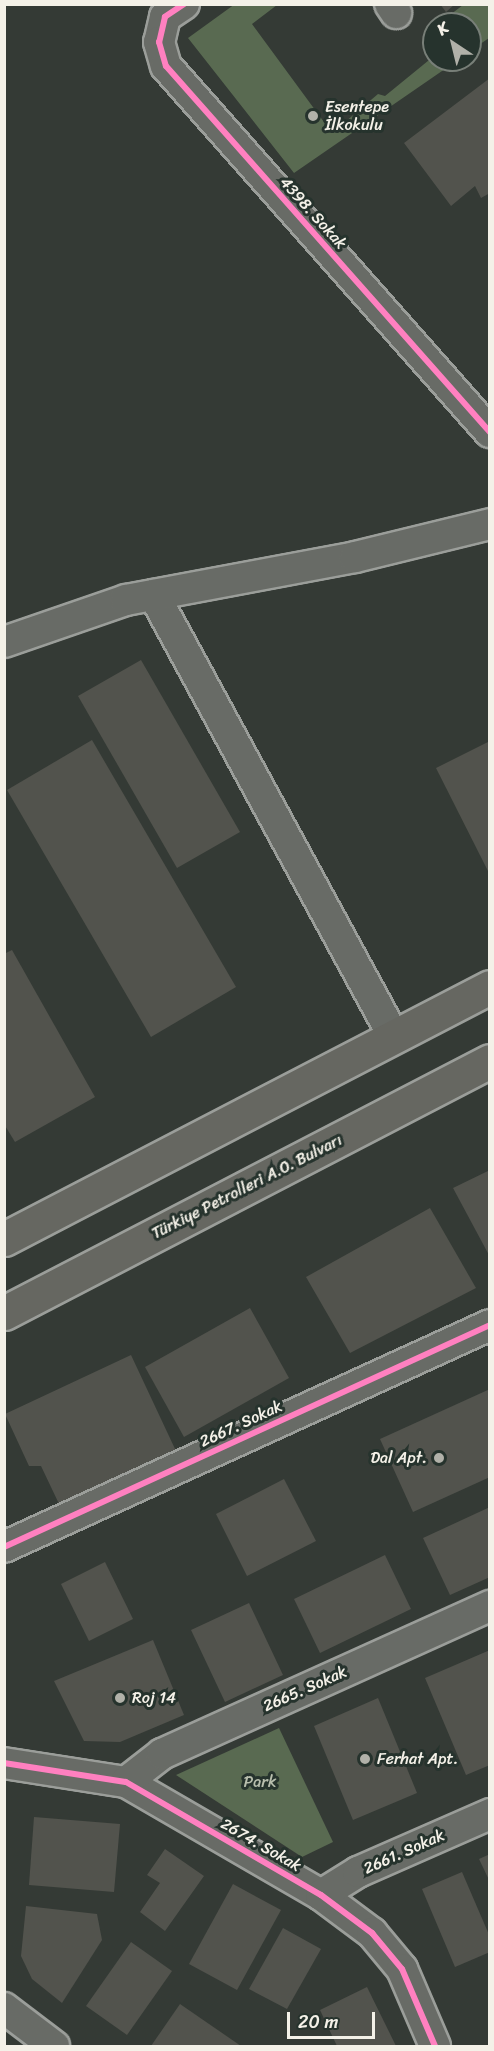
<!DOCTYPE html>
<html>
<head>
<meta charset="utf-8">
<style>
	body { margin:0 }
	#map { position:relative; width:494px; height:2051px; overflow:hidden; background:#343a35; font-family:Sriracha,sans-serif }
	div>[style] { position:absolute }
	.green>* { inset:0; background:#596a51 }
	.building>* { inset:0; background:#52534d }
	.roads { filter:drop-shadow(2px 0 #9b9e9a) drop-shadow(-2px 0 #9b9e9a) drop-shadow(0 2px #9b9e9a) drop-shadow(0 -2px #9b9e9a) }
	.minor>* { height:30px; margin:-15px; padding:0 15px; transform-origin:15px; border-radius:15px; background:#686b66 }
	.highway>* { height:33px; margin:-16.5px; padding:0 16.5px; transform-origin:16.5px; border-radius:16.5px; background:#666761 }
	.cycleway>* { height:6px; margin:-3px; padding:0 3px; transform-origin:3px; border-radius:3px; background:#ff80c0 }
	.dots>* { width:16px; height:16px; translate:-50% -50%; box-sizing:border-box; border:3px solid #26332d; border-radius:50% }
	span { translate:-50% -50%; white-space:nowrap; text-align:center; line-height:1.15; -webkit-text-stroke:6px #26332d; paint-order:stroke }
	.poi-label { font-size:16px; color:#f4f1e8 }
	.left { translate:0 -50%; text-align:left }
	.right { translate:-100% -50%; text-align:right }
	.street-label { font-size:16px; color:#f4f1e8 }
	.park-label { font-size:16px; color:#b8bead }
	.frame { position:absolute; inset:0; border:6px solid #f4f1e8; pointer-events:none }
	.north { position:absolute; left:422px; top:12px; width:60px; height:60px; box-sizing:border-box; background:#26332d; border:2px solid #787f78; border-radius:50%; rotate:325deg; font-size:16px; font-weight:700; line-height:24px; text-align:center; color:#f4f1e8 }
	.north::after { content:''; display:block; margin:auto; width:21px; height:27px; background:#b1b1a9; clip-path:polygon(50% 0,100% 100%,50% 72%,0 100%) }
	.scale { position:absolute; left:287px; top:2012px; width:88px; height:27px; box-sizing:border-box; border:3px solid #f4f1e8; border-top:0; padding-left:8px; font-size:18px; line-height:21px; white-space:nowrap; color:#f4f1e8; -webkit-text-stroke:4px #26332d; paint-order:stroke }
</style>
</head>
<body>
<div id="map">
	<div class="green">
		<div style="clip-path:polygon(235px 4px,277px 5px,252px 24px,332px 133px,378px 94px,385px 96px,434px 56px,434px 60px,458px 60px,294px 173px,188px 38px)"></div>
		<div style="clip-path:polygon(463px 5px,489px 5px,489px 38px,470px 51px,470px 24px,438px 24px)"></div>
		<div style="clip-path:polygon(279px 1728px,333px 1842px,302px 1857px,176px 1775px)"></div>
	</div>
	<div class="building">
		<div style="clip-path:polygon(440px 4px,455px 4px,446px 12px)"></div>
		<div style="clip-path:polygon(490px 78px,490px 193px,481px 198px,475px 186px,451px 206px,404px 143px)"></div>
		<div style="clip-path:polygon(141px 660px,240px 832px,177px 868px,78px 696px)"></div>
		<div style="clip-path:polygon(92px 740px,236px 987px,151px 1037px,7px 790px)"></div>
		<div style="clip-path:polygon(490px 741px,490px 875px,436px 768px)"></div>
		<div style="clip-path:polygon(12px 950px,95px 1097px,15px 1142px,4px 1124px,4px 954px)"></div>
		<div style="clip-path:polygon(490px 1170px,490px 1257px,453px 1188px)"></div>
		<div style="clip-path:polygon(430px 1208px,476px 1288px,350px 1353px,306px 1277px)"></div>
		<div style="clip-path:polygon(250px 1308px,289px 1378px,184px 1437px,145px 1367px)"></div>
		<div style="clip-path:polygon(131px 1355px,176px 1451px,60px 1506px,41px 1466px,29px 1466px,5px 1414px)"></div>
		<div style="clip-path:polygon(490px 1389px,490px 1477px,413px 1512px,380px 1439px)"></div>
		<div style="clip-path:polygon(284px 1479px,316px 1541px,247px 1576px,216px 1514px)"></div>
		<div style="clip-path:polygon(490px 1507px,490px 1577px,450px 1595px,423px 1538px)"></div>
		<div style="clip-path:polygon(385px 1555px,411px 1609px,320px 1653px,294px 1599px)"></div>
		<div style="clip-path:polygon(105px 1562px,133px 1619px,89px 1641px,61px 1584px)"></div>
		<div style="clip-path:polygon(249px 1603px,283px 1675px,225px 1702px,191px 1630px)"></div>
		<div style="clip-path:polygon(153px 1640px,184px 1715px,120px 1742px,84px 1741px,54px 1681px)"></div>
		<div style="clip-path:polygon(490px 1650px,490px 1765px,466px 1775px,425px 1678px)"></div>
		<div style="clip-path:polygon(378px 1698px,417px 1793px,353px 1820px,314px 1726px)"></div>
		<div style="clip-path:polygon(34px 1817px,120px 1824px,114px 1892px,29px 1885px)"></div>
		<div style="clip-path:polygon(165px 1849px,204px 1876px,165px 1931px,140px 1912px,160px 1883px,147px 1875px)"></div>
		<div style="clip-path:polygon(490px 1854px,490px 1882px,479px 1859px)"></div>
		<div style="clip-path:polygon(462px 1872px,490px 1937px,490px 1952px,455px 1967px,422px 1889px)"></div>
		<div style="clip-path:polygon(233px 1884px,281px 1910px,237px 1990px,189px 1964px)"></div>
		<div style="clip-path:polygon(26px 1906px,97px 1914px,102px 1940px,62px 2003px,32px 1979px,21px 1956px)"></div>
		<div style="clip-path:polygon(283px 1928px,321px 1949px,287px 2009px,249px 1989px)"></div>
		<div style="clip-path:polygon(131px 1942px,172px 1971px,127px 2035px,86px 2006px)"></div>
		<div style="clip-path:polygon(367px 1987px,396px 2046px,337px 2046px,320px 2010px)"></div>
		<div style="clip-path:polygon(180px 2004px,241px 2046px,151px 2046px)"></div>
	</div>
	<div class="roads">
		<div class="minor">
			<div style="left:184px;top:4px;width:23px;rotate:146deg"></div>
			<div style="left:165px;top:17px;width:26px;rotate:103deg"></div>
			<div style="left:159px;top:42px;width:25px;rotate:74deg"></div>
			<div style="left:166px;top:66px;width:489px;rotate:48.5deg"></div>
			<div style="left:390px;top:4px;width:11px;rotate:56deg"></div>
			<div style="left:154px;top:595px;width:503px;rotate:61.5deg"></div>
			<div style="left:4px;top:642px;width:129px;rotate:-19deg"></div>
			<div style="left:126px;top:600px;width:233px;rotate:-10.6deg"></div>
			<div style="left:355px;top:557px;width:139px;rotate:-13.7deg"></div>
			<div style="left:4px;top:1547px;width:534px;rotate:-24.55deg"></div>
			<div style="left:4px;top:1763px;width:123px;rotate:8.9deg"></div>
			<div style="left:126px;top:1782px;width:225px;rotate:30.1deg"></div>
			<div style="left:321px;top:1895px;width:64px;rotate:36.7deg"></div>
			<div style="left:372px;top:1933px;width:47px;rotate:50.2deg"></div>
			<div style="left:402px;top:1969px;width:84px;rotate:66.8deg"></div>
			<div style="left:126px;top:1782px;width:46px;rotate:-37.9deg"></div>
			<div style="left:162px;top:1754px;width:360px;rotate:-24.3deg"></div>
			<div style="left:321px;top:1895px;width:44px;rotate:-31.9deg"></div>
			<div style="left:358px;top:1872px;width:144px;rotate:-23.7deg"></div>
			<div style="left:4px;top:2008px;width:63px;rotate:37.2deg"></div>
		</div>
		<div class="highway">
			<div style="left:4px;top:1239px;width:547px;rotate:-27.41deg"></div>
			<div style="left:4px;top:1313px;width:547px;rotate:-27.41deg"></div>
		</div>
	</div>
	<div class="cycleway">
		<div style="left:184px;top:4px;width:23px;rotate:146deg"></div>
		<div style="left:165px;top:17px;width:26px;rotate:103deg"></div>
		<div style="left:159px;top:42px;width:25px;rotate:74deg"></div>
		<div style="left:166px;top:66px;width:489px;rotate:48.5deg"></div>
		<div style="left:4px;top:1547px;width:534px;rotate:-24.55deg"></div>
		<div style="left:4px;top:1763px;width:123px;rotate:8.9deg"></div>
		<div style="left:126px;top:1782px;width:225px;rotate:30.1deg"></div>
		<div style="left:321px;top:1895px;width:64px;rotate:36.7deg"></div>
		<div style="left:372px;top:1933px;width:47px;rotate:50.2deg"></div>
		<div style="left:402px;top:1969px;width:84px;rotate:66.8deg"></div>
	</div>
	<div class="dots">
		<div style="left:313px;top:116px;background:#b1b1a9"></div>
		<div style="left:439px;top:1458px;background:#b1b1a9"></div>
		<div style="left:120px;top:1698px;background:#b1b1a9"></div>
		<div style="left:365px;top:1759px;background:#b1b1a9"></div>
	</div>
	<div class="poi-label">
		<span class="left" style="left:325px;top:116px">Esentepe<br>İlkokulu</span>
		<span class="right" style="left:427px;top:1458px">Dal Apt.</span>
		<span class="left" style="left:132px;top:1698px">Roj 14</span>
		<span class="left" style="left:377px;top:1759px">Ferhat Apt.</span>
	</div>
	<div class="street-label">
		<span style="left:313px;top:213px;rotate:48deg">4398. Sokak</span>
		<span style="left:247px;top:1187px;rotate:-27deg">Türkiye Petrolleri A.O. Bulvarı</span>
		<span style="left:241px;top:1424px;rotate:-25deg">2667. Sokak</span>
		<span style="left:305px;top:1689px;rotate:-24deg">2665. Sokak</span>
		<span style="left:261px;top:1845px;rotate:30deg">2674. Sokak</span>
		<span style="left:404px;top:1852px;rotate:-24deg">2661. Sokak</span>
	</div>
	<div class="park-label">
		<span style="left:260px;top:1782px">Park</span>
	</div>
	<div class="frame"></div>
	<div class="north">K</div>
	<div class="scale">20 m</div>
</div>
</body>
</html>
